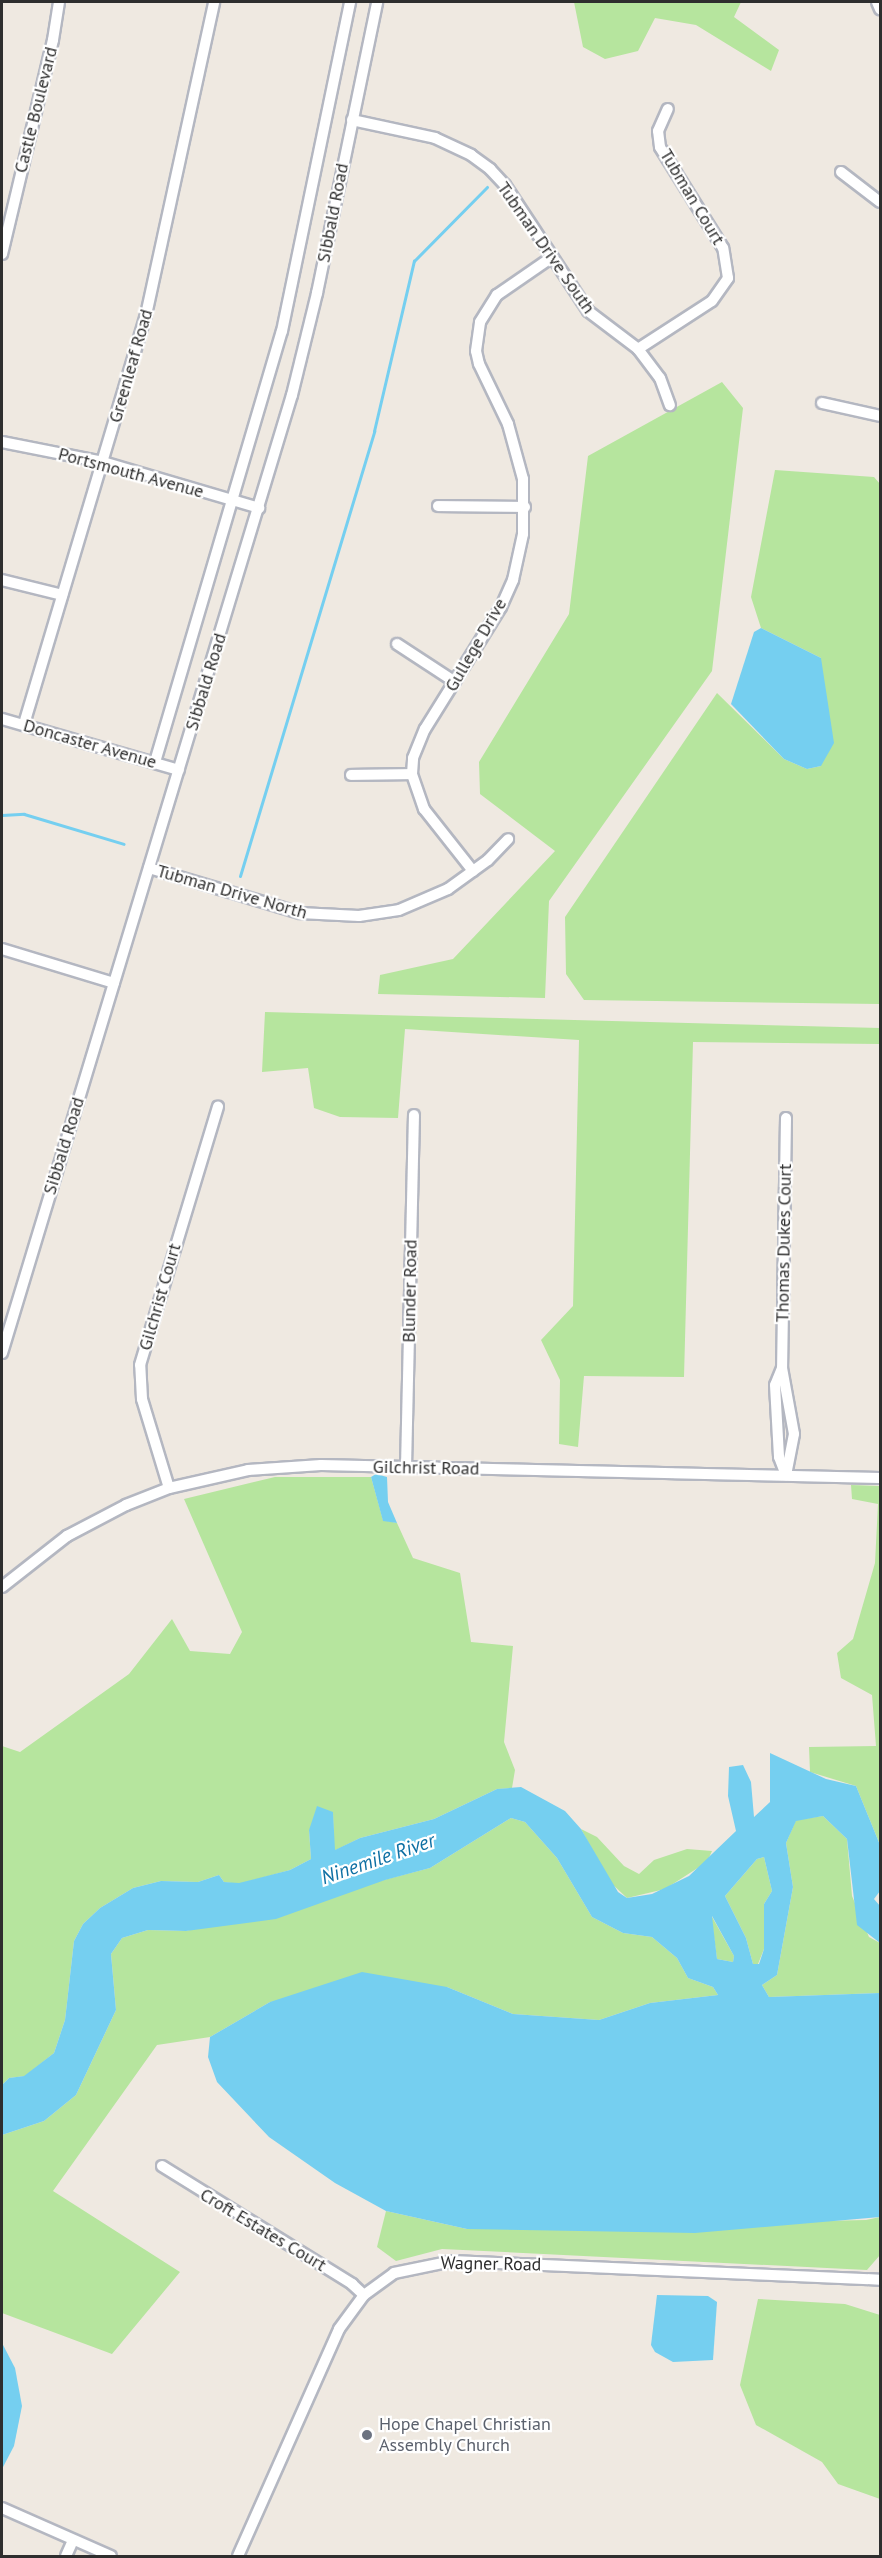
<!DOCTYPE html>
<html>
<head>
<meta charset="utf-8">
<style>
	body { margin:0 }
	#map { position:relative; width:882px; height:2558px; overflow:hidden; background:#efe9e1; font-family:"PT Sans",sans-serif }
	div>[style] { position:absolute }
	.green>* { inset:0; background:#b6e59e }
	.water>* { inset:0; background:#75cff0 }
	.stream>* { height:3px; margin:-1.5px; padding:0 1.5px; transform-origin:1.5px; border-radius:1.5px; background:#75cff0 }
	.roads { filter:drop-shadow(2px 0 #b4b7c1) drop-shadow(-2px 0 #b4b7c1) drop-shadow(0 2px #b4b7c1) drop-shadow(0 -2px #b4b7c1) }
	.minor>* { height:10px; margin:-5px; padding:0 5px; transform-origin:5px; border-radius:5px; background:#fff }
	.dots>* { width:16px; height:16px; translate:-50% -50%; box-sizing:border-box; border:3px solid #fff; border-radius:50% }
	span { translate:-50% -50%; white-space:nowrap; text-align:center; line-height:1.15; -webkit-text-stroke:4.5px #fff; paint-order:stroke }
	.street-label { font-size:18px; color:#2e2e2e }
	.worship-label { font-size:18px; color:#5b616d }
	.left { translate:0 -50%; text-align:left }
	.water-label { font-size:20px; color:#0d6fa3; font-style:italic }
	.frame { position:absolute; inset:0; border:3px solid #2e2e2e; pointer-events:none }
</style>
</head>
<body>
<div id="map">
	<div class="green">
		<div style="clip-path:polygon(574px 2px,741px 2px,734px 17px,779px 50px,771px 71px,696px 25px,655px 18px,638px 51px,605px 59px,583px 47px)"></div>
		<div style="clip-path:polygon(722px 382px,743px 408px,712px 671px,549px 901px,545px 998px,378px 994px,380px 975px,453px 959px,555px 851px,480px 794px,479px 762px,569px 614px,588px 456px)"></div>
		<div style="clip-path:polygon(775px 470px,874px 477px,880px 484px,880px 1004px,584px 1000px,566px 974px,565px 917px,717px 693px,784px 759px,807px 769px,821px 766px,821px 658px,761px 628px,751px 597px)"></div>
		<div style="clip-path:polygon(265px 1012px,880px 1028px,880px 1044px,693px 1042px,684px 1377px,584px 1376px,578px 1447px,559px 1444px,560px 1380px,541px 1340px,573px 1306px,579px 1040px,405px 1029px,398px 1118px,340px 1117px,314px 1108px,308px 1068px,262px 1072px)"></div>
		<div style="clip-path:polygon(275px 1477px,371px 1477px,383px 1520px,397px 1523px,413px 1558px,460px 1573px,471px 1642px,513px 1646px,504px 1742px,515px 1770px,512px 1788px,497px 1789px,434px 1819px,360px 1838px,334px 1851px,333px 1812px,309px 1830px,311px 1859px,290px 1870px,239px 1884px,224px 1882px,219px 1875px,198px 1882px,161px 1881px,133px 1888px,100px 1908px,83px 1924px,74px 1941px,65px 2020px,54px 2053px,25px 2076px,9px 2078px,2px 2085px,2px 1746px,20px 1752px,129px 1674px,172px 1619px,190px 1651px,230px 1654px,242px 1632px,184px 1499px)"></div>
		<div style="clip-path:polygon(851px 1485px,880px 1486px,880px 1845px,856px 1786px,810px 1772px,809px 1747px,876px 1746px,872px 1695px,841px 1678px,837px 1653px,853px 1639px,875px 1563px,878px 1504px,852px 1499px)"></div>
		<div style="clip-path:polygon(823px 1816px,847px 1839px,852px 1896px,869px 1937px,880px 1943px,880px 1993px,769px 1997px,762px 1985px,777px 1975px,793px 1887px,786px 1843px,796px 1820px)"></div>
		<div style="clip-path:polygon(511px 1818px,525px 1822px,557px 1858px,592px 1917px,623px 1933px,652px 1937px,677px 1958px,688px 1978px,713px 1987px,718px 1995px,650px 2003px,599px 2020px,513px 2014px,447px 1987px,270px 2002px,210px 2037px,157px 2045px,53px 2191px,180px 2272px,112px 2354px,2px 2313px,2px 2135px,44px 2121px,76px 2095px,116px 2010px,111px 1954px,122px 1938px,148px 1930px,186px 1931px,430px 1868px)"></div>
		<div style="clip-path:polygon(581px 1829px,597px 1837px,624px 1866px,639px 1874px,654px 1860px,687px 1849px,712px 1851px,707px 1862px,665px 1889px,627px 1898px,610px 1882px)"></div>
		<div style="clip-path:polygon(764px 1857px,772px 1891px,764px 1904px,764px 1949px,758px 1964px,753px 1964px,746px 1938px,725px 1896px,757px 1859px)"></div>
		<div style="clip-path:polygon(711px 1915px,734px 1956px,733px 1962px,717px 1959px)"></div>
		<div style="clip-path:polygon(386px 2211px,467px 2229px,866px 2220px,880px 2217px,880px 2255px,867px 2270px,442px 2249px,396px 2261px,377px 2247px)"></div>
		<div style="clip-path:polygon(758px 2299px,845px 2304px,880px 2315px,880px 2499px,838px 2484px,822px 2462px,756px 2425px,740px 2385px)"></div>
	</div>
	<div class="water">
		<div style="clip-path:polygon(761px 628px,821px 658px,834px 743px,821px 766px,807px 769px,784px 759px,731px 704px,754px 632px)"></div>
		<div style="clip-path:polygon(376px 1474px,387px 1477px,388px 1502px,397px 1523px,383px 1521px,371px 1477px)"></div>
		<div style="clip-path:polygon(evenodd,770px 1753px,826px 1779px,856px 1786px,880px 1845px,880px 1891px,874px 1899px,880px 1906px,880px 1943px,857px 1925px,847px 1839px,823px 1816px,796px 1821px,786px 1843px,793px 1887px,777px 1975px,762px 1985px,769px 1997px,880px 1993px,880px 2217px,695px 2233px,467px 2229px,386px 2211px,335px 2183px,269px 2137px,217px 2082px,208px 2057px,210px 2037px,270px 2002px,362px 1972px,447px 1987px,513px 2014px,599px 2020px,650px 2003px,718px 1995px,713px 1987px,688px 1978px,677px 1958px,652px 1937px,623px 1933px,592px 1917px,557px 1858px,525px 1822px,511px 1818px,430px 1868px,385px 1880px,276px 1919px,186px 1931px,148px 1930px,122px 1938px,111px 1954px,116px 2010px,76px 2095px,44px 2121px,2px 2135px,2px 2085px,9px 2078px,24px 2076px,54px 2053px,65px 2020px,74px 1941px,83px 1924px,100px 1908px,133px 1888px,161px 1881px,198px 1882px,219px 1875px,224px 1882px,239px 1883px,290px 1870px,311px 1859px,309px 1830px,317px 1806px,333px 1812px,335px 1850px,360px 1838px,434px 1819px,497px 1789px,521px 1787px,565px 1811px,581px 1829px,618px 1892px,627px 1898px,652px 1894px,689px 1876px,736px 1831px,728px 1796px,729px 1767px,743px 1765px,751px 1782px,754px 1817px,770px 1802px,770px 1753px,764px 1857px,772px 1891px,764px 1904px,764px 1949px,759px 1964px,753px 1964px,746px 1938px,725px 1896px,757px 1859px,764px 1857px,770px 1753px,712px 1916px,734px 1956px,733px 1962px,717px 1959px,712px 1916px)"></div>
		<div style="clip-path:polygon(657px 2295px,708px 2296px,717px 2302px,713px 2360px,673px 2362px,655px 2352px,651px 2345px)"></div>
		<div style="clip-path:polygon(2px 2343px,15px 2368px,22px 2406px,14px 2446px,2px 2469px)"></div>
	</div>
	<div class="stream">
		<div style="left:2px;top:815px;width:22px;rotate:-3deg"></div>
		<div style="left:24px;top:814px;width:104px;rotate:16.7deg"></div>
		<div style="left:240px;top:876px;width:465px;rotate:-73.2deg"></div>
		<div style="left:374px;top:431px;width:175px;rotate:-76.8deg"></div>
		<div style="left:414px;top:261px;width:104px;rotate:-45.4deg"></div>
	</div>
	<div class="roads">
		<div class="minor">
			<div style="left:877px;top:2px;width:8px;rotate:67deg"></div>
			<div style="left:352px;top:120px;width:85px;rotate:12.2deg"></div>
			<div style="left:435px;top:138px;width:40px;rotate:25deg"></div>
			<div style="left:471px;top:155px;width:24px;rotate:36deg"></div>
			<div style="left:490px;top:169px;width:22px;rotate:47deg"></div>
			<div style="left:505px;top:185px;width:151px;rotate:56.6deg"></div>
			<div style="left:588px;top:311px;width:63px;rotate:37.2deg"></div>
			<div style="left:638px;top:349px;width:36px;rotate:53deg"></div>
			<div style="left:660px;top:378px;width:29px;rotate:70deg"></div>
			<div style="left:841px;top:172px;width:49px;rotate:37.6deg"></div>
			<div style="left:2px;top:254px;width:220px;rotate:-76.6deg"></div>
			<div style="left:53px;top:40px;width:38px;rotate:-81deg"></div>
			<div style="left:638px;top:349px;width:88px;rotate:-33deg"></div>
			<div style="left:712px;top:301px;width:28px;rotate:-55deg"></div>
			<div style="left:728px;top:278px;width:30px;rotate:-99deg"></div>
			<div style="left:723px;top:248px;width:119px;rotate:-122deg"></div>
			<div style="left:660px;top:147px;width:16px;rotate:-97deg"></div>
			<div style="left:658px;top:131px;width:24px;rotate:-66deg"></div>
			<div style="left:822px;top:403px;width:59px;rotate:12.6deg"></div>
			<div style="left:2px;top:442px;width:103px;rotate:11.2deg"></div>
			<div style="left:103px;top:462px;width:163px;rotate:16.4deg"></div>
			<div style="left:438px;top:506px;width:87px;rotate:0.7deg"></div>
			<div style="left:2px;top:580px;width:62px;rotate:14deg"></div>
			<div style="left:397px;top:644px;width:69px;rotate:33.2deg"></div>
			<div style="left:2px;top:719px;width:184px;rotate:16.1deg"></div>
			<div style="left:24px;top:724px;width:427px;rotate:-73.4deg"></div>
			<div style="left:146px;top:315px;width:320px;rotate:-77.7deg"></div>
			<div style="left:155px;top:762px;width:449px;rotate:-73.6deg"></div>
			<div style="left:282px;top:331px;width:336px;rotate:-78.3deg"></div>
			<div style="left:351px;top:775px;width:61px;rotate:-0.9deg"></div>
			<div style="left:149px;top:868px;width:158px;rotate:16.6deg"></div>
			<div style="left:300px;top:913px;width:59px;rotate:2.9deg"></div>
			<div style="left:359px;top:916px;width:40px;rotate:-8.5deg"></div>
			<div style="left:399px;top:910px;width:53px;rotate:-23.2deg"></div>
			<div style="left:448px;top:889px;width:49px;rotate:-35.9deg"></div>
			<div style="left:488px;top:860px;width:29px;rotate:-46deg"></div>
			<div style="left:473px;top:871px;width:79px;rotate:-128.3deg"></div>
			<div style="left:424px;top:809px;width:37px;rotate:-109deg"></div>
			<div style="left:412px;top:774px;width:16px;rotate:-86deg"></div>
			<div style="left:413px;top:758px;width:31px;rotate:-68deg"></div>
			<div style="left:425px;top:729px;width:144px;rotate:-58.1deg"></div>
			<div style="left:501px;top:607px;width:30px;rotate:-66deg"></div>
			<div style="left:513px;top:580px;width:47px;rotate:-77.7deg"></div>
			<div style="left:523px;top:534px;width:55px;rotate:-90deg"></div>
			<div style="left:523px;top:479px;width:57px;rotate:-105.3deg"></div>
			<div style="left:508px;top:424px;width:67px;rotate:-115.8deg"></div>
			<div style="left:479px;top:364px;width:13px;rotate:-103deg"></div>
			<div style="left:476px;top:351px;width:29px;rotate:-82deg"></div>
			<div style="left:480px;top:322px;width:32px;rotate:-58deg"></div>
			<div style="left:497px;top:295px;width:67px;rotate:-34.6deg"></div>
			<div style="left:2px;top:949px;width:117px;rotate:16.9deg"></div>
			<div style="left:786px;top:1118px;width:250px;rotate:90.9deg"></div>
			<div style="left:782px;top:1368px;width:67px;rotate:79.7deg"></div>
			<div style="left:794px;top:1434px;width:42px;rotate:101deg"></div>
			<div style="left:2px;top:1353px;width:1001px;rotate:-73.16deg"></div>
			<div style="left:292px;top:395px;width:105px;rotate:-76.2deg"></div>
			<div style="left:317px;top:293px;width:297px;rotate:-78.3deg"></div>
			<div style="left:782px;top:1368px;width:18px;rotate:112deg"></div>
			<div style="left:775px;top:1385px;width:72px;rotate:86.8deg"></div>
			<div style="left:779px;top:1457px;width:19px;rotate:69deg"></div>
			<div style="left:406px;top:1467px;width:352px;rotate:-88.7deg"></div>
			<div style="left:169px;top:1488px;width:93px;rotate:-106.9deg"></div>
			<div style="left:142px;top:1399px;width:34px;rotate:-93deg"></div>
			<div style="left:140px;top:1365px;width:270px;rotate:-73.2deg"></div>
			<div style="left:2px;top:1587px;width:83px;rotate:-38.1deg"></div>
			<div style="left:67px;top:1536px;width:67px;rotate:-27.7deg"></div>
			<div style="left:126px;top:1505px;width:46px;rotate:-21.6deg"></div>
			<div style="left:169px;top:1488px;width:81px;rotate:-12.8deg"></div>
			<div style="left:248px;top:1470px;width:73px;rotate:-3.9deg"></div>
			<div style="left:321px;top:1465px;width:559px;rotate:1.33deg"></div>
			<div style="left:162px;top:2166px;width:224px;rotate:31.8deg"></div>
			<div style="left:352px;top:2284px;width:16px;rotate:43deg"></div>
			<div style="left:2px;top:2508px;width:119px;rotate:23.8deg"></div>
			<div style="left:66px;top:2556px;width:17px;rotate:-66deg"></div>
			<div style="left:238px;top:2556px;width:248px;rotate:-66deg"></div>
			<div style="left:339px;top:2329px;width:42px;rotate:-53.7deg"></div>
			<div style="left:364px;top:2295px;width:37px;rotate:-36deg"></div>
			<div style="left:394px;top:2273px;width:59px;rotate:-11.7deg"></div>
			<div style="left:452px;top:2261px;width:428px;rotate:2.5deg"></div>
		</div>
	</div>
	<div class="dots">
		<div style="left:367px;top:2435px;background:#6b7280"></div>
	</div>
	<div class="street-label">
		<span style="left:36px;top:110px;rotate:-76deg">Castle Boulevard</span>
		<span style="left:692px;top:197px;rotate:59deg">Tubman Court</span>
		<span style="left:333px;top:213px;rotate:-79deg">Sibbald Road</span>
		<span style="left:546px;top:248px;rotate:55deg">Tubman Drive South</span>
		<span style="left:131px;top:366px;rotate:-74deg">Greenleaf Road</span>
		<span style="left:131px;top:473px;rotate:15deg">Portsmouth Avenue</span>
		<span style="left:476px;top:645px;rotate:-60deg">Gullege Drive</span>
		<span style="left:206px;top:682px;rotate:-73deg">Sibbald Road</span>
		<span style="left:90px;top:744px;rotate:16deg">Doncaster Avenue</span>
		<span style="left:232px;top:892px;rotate:16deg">Tubman Drive North</span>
		<span style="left:64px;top:1146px;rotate:-73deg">Sibbald Road</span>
		<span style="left:784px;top:1243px;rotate:-89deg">Thomas Dukes Court</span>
		<span style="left:410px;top:1291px;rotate:-89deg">Blunder Road</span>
		<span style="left:160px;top:1297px;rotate:-74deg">Gilchrist Court</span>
		<span style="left:426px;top:1468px;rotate:1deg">Gilchrist Road</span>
		<span style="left:263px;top:2230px;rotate:31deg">Croft Estates Court</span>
		<span style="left:491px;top:2264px;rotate:1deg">Wagner Road</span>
	</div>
	<div class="worship-label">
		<span class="left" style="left:379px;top:2435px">Hope Chapel Christian<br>Assembly Church</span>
	</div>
	<div class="water-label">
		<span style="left:378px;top:1859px;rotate:-19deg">Ninemile River</span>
	</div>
	<div class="frame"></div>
</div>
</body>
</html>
